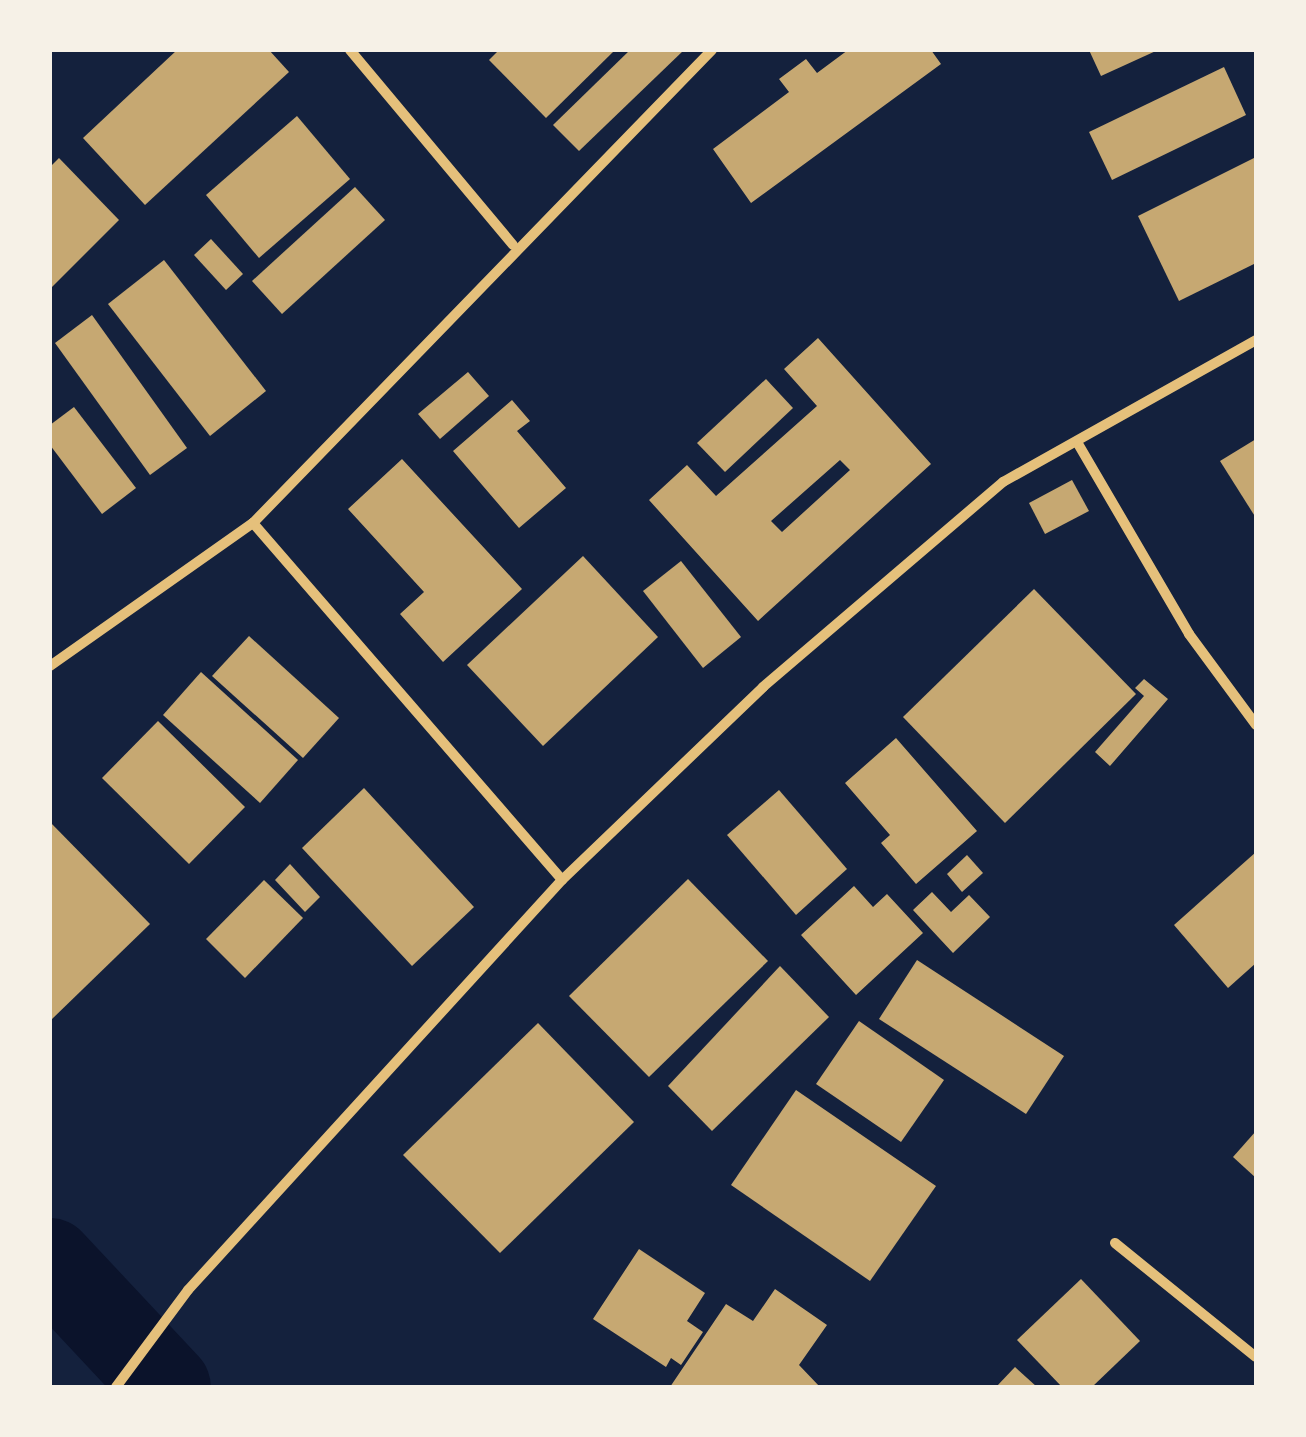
<!DOCTYPE html>
<html>
<head>
<meta charset="utf-8">
<style>
	body { margin:0 }
	#map { position:relative; width:1306px; height:1437px; overflow:hidden; background:#14213d; font-family:Manrope,sans-serif }
	div>[style] { position:absolute }
	.river>* { height:88px; margin:-44px; padding:0 44px; transform-origin:44px; border-radius:44px; background:#0b132b }
	.building>* { inset:0; background:#c6a872 }
	.minor>* { height:10px; margin:-5px; padding:0 5px; transform-origin:5px; border-radius:5px; background:#e5c07b }
	span { translate:-50% -50%; white-space:nowrap; text-align:center; line-height:1.15; -webkit-text-stroke:9px #f6f1e7; paint-order:stroke }
	.frame { position:absolute; inset:0; border:52px solid #f6f1e7; pointer-events:none }
</style>
</head>
<body>
<div id="map">
	<div class="river">
		<div style="left:50px;top:1262px;width:171px;rotate:46.9deg"></div>
	</div>
	<div class="building">
		<div style="clip-path:polygon(177px 50px,269px 50px,289px 72px,145px 205px,83px 138px)"></div>
		<div style="clip-path:polygon(499px 50px,615px 50px,546px 118px,489px 60px)"></div>
		<div style="clip-path:polygon(630px 50px,684px 50px,579px 151px,553px 125px)"></div>
		<div style="clip-path:polygon(848px 50px,931px 50px,941px 64px,751px 203px,713px 149px,789px 92px,779px 79px,806px 59px,817px 73px)"></div>
		<div style="clip-path:polygon(1089px 50px,1158px 50px,1101px 76px)"></div>
		<div style="clip-path:polygon(1224px 67px,1246px 115px,1112px 180px,1089px 132px)"></div>
		<div style="clip-path:polygon(297px 116px,350px 179px,259px 258px,206px 195px)"></div>
		<div style="clip-path:polygon(1256px 157px,1256px 263px,1179px 301px,1138px 216px)"></div>
		<div style="clip-path:polygon(59px 158px,119px 220px,50px 289px,50px 167px)"></div>
		<div style="clip-path:polygon(355px 187px,385px 220px,282px 314px,252px 281px)"></div>
		<div style="clip-path:polygon(211px 239px,243px 274px,226px 290px,194px 255px)"></div>
		<div style="clip-path:polygon(164px 260px,266px 391px,210px 436px,108px 304px)"></div>
		<div style="clip-path:polygon(92px 315px,187px 448px,150px 475px,55px 343px)"></div>
		<div style="clip-path:polygon(evenodd,818px 338px,931px 464px,758px 621px,649px 500px,687px 465px,716px 496px,817px 406px,784px 369px,818px 338px,840px 460px,850px 470px,782px 532px,771px 521px,840px 460px)"></div>
		<div style="clip-path:polygon(468px 372px,489px 396px,440px 439px,418px 414px)"></div>
		<div style="clip-path:polygon(766px 379px,793px 408px,725px 472px,697px 443px)"></div>
		<div style="clip-path:polygon(512px 400px,530px 421px,517px 431px,566px 488px,519px 528px,453px 451px)"></div>
		<div style="clip-path:polygon(74px 407px,136px 488px,102px 514px,50px 445px,50px 425px)"></div>
		<div style="clip-path:polygon(1256px 439px,1256px 518px,1220px 461px)"></div>
		<div style="clip-path:polygon(402px 459px,522px 589px,443px 662px,400px 614px,424px 592px,348px 509px)"></div>
		<div style="clip-path:polygon(1072px 480px,1089px 511px,1045px 534px,1029px 503px)"></div>
		<div style="clip-path:polygon(583px 556px,658px 637px,543px 746px,467px 665px)"></div>
		<div style="clip-path:polygon(681px 561px,741px 637px,703px 668px,643px 591px)"></div>
		<div style="clip-path:polygon(1034px 589px,1136px 694px,1005px 823px,903px 717px)"></div>
		<div style="clip-path:polygon(249px 636px,339px 718px,303px 758px,212px 676px)"></div>
		<div style="clip-path:polygon(201px 672px,298px 760px,260px 803px,163px 715px)"></div>
		<div style="clip-path:polygon(1144px 679px,1168px 699px,1110px 766px,1095px 752px,1144px 696px,1135px 688px)"></div>
		<div style="clip-path:polygon(158px 721px,245px 807px,189px 864px,102px 778px)"></div>
		<div style="clip-path:polygon(896px 738px,977px 831px,916px 884px,881px 843px,890px 835px,845px 783px)"></div>
		<div style="clip-path:polygon(364px 788px,474px 907px,412px 966px,302px 848px)"></div>
		<div style="clip-path:polygon(779px 790px,847px 869px,796px 915px,727px 835px)"></div>
		<div style="clip-path:polygon(50px 822px,150px 924px,50px 1021px)"></div>
		<div style="clip-path:polygon(1256px 852px,1256px 963px,1228px 988px,1174px 925px)"></div>
		<div style="clip-path:polygon(967px 855px,983px 873px,962px 892px,947px 874px)"></div>
		<div style="clip-path:polygon(290px 864px,320px 897px,305px 912px,275px 880px)"></div>
		<div style="clip-path:polygon(688px 879px,768px 961px,649px 1077px,569px 996px)"></div>
		<div style="clip-path:polygon(264px 880px,303px 918px,245px 978px,206px 939px)"></div>
		<div style="clip-path:polygon(854px 886px,873px 907px,887px 894px,923px 933px,856px 995px,801px 935px)"></div>
		<div style="clip-path:polygon(932px 892px,951px 912px,969px 895px,990px 917px,953px 953px,913px 910px)"></div>
		<div style="clip-path:polygon(917px 960px,1064px 1056px,1026px 1114px,879px 1019px)"></div>
		<div style="clip-path:polygon(780px 966px,829px 1017px,712px 1131px,668px 1086px)"></div>
		<div style="clip-path:polygon(859px 1021px,944px 1080px,901px 1142px,816px 1084px)"></div>
		<div style="clip-path:polygon(538px 1023px,634px 1122px,500px 1253px,403px 1155px)"></div>
		<div style="clip-path:polygon(796px 1090px,936px 1186px,870px 1281px,731px 1185px)"></div>
		<div style="clip-path:polygon(1256px 1131px,1256px 1178px,1233px 1157px)"></div>
		<div style="clip-path:polygon(639px 1249px,705px 1293px,687px 1321px,703px 1332px,681px 1365px,671px 1358px,666px 1367px,593px 1319px)"></div>
		<div style="clip-path:polygon(1081px 1279px,1140px 1341px,1092px 1387px,1062px 1387px,1017px 1340px)"></div>
		<div style="clip-path:polygon(775px 1289px,827px 1325px,799px 1365px,820px 1387px,670px 1387px,726px 1304px,753px 1321px)"></div>
		<div style="clip-path:polygon(1015px 1367px,1037px 1387px,996px 1387px)"></div>
	</div>
	<div class="minor">
		<div style="left:350px;top:50px;width:254px;rotate:50.1deg"></div>
		<div style="left:1077px;top:442px;width:222px;rotate:59.7deg"></div>
		<div style="left:1189px;top:634px;width:113px;rotate:53.6deg"></div>
		<div style="left:253px;top:523px;width:472px;rotate:49.1deg"></div>
		<div style="left:50px;top:666px;width:248px;rotate:-35.2deg"></div>
		<div style="left:253px;top:523px;width:659px;rotate:-45.86deg"></div>
		<div style="left:1115px;top:1243px;width:181px;rotate:39deg"></div>
		<div style="left:116px;top:1387px;width:121px;rotate:-53.4deg"></div>
		<div style="left:188px;top:1290px;width:555px;rotate:-47.63deg"></div>
		<div style="left:562px;top:880px;width:279px;rotate:-43.8deg"></div>
		<div style="left:763px;top:687px;width:316px;rotate:-40.5deg"></div>
		<div style="left:1003px;top:482px;width:290px;rotate:-29.3deg"></div>
	</div>
	<div class="frame"></div>
</div>
</body>
</html>
